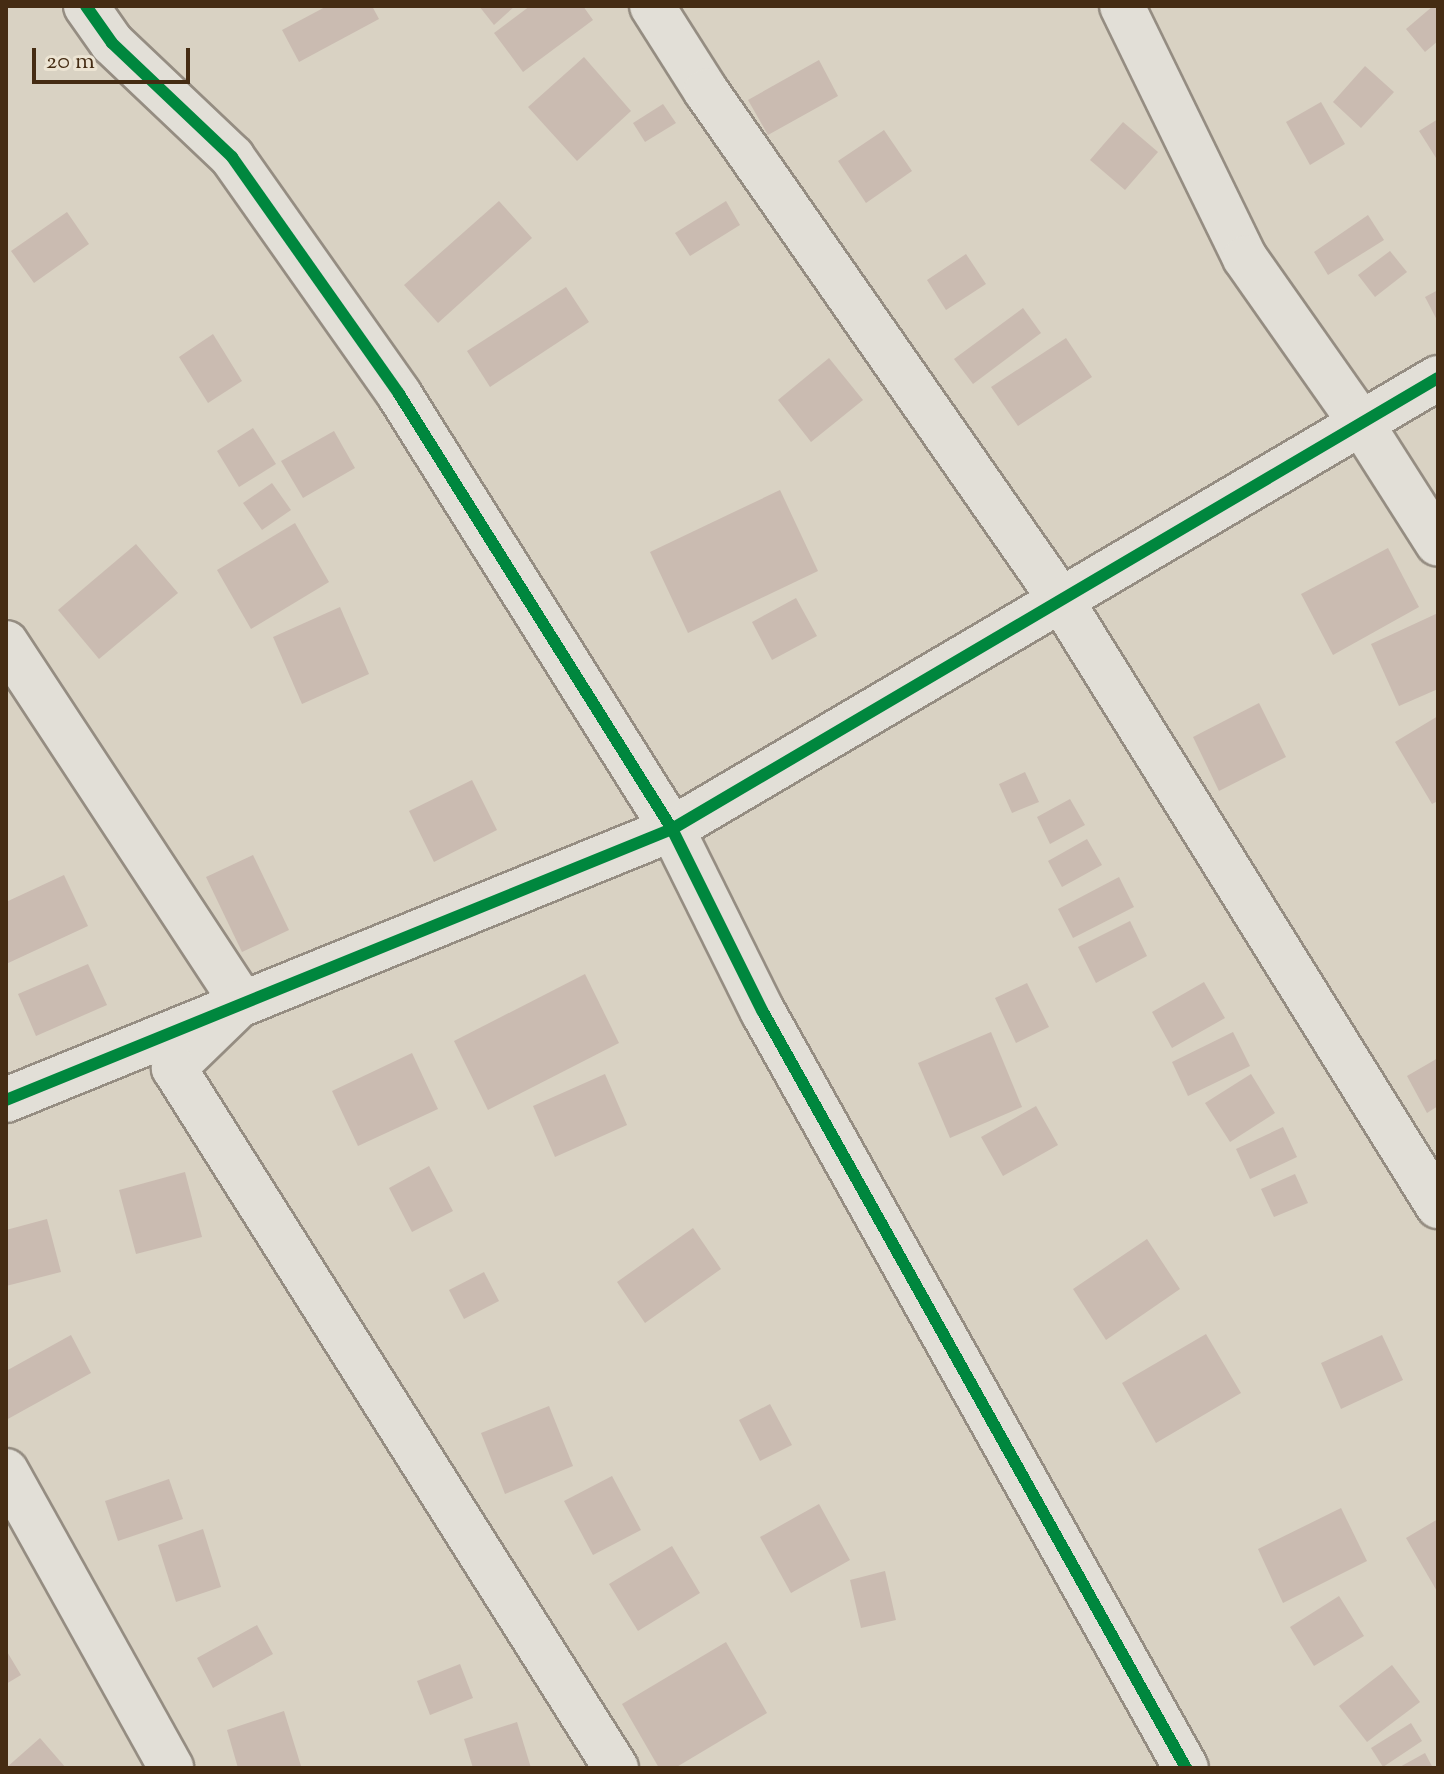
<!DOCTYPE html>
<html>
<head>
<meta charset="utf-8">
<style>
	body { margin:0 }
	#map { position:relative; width:1444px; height:1774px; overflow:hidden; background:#d9d2c3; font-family:"Sorts Mill Goudy",serif }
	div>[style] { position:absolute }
	.building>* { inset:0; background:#cabbb1 }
	.roads { filter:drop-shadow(2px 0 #958d82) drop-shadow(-2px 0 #958d82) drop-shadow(0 2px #958d82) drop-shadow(0 -2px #958d82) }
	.minor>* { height:44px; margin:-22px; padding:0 22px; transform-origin:22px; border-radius:22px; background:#e2dfd7 }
	.tertiary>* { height:44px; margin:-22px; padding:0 22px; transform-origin:22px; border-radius:22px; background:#e2dfd7 }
	.cycleway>* { height:12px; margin:-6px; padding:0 6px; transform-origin:6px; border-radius:6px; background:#00873e }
	span { translate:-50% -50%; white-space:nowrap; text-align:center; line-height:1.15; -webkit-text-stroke:6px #ece4d3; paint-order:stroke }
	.frame { position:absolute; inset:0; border:8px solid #452c13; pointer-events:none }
	.scale { position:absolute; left:32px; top:48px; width:158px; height:36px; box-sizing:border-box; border:4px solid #452c13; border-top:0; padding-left:10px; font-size:24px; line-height:28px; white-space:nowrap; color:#452c13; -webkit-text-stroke:6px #ece4d3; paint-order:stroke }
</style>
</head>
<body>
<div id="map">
	<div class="building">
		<div style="clip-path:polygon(327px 6px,372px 6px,379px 19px,299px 62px,282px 30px)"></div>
		<div style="clip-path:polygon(479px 6px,515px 6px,494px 25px)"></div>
		<div style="clip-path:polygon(530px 6px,583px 6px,593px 20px,523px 72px,494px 33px)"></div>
		<div style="clip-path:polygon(1433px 6px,1438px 6px,1438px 41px,1425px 52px,1406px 29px)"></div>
		<div style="clip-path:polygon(584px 57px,631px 111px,577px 161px,528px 107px)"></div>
		<div style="clip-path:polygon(819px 60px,838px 96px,768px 135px,748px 100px)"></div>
		<div style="clip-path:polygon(1365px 66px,1394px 92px,1361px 128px,1333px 102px)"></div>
		<div style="clip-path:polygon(1321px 102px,1345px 144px,1310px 165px,1286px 122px)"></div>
		<div style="clip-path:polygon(663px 104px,676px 123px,645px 142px,633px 123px)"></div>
		<div style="clip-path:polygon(1438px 119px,1438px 161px,1419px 131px)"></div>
		<div style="clip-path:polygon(1123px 122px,1158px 152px,1125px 190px,1090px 160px)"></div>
		<div style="clip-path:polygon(884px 130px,912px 171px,866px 203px,838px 161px)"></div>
		<div style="clip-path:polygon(499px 201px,532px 238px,438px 323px,404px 285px)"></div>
		<div style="clip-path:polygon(726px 201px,740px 225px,690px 256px,675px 233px)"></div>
		<div style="clip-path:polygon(67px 212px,89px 244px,34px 283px,11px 251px)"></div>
		<div style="clip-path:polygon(1368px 215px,1384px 240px,1328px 275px,1314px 252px)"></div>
		<div style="clip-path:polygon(1390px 251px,1407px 272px,1375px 297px,1358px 275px)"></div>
		<div style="clip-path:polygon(966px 254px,986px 284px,946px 310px,927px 280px)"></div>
		<div style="clip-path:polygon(566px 287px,589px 322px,490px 387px,467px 351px)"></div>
		<div style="clip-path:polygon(1438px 290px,1438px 322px,1425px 297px)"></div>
		<div style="clip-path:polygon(1023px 308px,1041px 333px,973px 384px,954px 359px)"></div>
		<div style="clip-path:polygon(213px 334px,242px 381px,208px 403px,179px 357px)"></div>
		<div style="clip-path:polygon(1066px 338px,1092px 377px,1018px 426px,991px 387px)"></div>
		<div style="clip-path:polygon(829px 358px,863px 400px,811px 442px,778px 400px)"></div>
		<div style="clip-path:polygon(253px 428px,276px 464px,239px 487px,217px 451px)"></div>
		<div style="clip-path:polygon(334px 431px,355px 468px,303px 498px,281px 461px)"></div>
		<div style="clip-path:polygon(272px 483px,291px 510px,262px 530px,243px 503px)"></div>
		<div style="clip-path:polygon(780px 490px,818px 571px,688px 633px,650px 552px)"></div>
		<div style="clip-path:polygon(295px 523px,329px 582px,251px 629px,217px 570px)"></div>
		<div style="clip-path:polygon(136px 544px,178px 593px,99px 659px,58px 610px)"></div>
		<div style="clip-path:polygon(1388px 548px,1419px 607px,1333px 655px,1301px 594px)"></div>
		<div style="clip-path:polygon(796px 598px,817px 636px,772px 660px,752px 622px)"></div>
		<div style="clip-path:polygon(340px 607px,369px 674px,302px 704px,273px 637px)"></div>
		<div style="clip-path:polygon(1438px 613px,1438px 689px,1399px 706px,1371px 644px)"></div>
		<div style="clip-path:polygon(1259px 703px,1286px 757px,1219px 791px,1193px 737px)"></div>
		<div style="clip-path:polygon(1438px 716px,1438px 801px,1432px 804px,1395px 742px)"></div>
		<div style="clip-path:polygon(1025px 772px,1039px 802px,1012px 813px,999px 784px)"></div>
		<div style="clip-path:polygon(472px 780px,497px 830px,434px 862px,409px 811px)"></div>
		<div style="clip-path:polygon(1070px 799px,1085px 825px,1050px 844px,1037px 817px)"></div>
		<div style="clip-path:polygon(1087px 839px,1102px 865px,1062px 887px,1048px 861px)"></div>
		<div style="clip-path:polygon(253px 855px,289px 930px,242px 952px,206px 877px)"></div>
		<div style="clip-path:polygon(64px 875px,88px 926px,6px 964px,6px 902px)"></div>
		<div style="clip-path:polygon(1119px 877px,1134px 907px,1073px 938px,1058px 909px)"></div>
		<div style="clip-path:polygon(1130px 921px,1147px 956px,1096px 983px,1078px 947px)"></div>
		<div style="clip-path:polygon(88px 964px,107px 1005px,36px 1036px,18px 994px)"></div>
		<div style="clip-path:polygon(585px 974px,619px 1043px,488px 1110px,454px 1041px)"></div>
		<div style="clip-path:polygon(1204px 982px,1225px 1018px,1172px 1048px,1152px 1012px)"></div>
		<div style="clip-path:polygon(1027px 983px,1049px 1027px,1016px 1043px,995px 998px)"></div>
		<div style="clip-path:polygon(991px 1032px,1022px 1107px,950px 1138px,918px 1063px)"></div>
		<div style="clip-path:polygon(1233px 1032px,1250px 1066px,1188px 1096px,1172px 1062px)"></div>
		<div style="clip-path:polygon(412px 1053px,438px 1109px,358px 1146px,332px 1091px)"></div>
		<div style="clip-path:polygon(1438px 1058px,1438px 1106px,1427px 1113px,1407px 1076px)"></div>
		<div style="clip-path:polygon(605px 1074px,627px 1125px,555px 1157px,533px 1106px)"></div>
		<div style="clip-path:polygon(1251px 1074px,1275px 1113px,1230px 1142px,1205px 1103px)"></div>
		<div style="clip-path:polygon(1036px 1106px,1058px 1145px,1003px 1176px,981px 1137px)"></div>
		<div style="clip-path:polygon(1283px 1127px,1297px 1157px,1250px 1179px,1236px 1149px)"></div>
		<div style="clip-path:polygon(429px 1166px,453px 1211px,412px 1232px,389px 1188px)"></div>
		<div style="clip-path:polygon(185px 1172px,202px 1237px,136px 1254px,119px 1190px)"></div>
		<div style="clip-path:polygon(1295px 1174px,1308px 1203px,1274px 1217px,1261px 1189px)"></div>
		<div style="clip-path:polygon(47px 1219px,61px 1272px,6px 1286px,6px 1230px)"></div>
		<div style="clip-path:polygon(693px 1228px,721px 1269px,645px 1323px,617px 1282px)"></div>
		<div style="clip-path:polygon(1147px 1239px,1180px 1289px,1106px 1340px,1073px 1289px)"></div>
		<div style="clip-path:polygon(484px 1272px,499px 1301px,464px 1319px,449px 1290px)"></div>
		<div style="clip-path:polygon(1206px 1334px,1241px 1393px,1156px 1443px,1122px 1383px)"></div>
		<div style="clip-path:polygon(71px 1335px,91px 1373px,6px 1420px,6px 1371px)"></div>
		<div style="clip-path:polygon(1382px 1335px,1403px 1380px,1341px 1409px,1321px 1363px)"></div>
		<div style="clip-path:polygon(770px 1404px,792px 1445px,760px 1461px,739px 1420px)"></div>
		<div style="clip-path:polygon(549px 1406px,573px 1466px,505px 1494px,481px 1433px)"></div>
		<div style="clip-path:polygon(612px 1476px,641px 1530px,593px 1555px,564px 1501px)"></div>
		<div style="clip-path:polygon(169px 1479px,183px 1519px,118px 1541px,105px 1501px)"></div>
		<div style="clip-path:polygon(819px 1504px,850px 1560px,791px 1593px,760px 1537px)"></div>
		<div style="clip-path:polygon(1341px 1508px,1367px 1561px,1283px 1603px,1258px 1549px)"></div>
		<div style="clip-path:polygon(1438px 1519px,1438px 1593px,1406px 1538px)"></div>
		<div style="clip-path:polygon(203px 1529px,221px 1587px,176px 1602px,158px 1545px)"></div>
		<div style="clip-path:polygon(672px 1546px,700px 1593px,638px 1631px,609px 1584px)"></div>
		<div style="clip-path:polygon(885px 1571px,896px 1620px,861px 1628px,850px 1580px)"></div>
		<div style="clip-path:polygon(1339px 1596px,1364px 1636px,1314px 1666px,1290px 1627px)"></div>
		<div style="clip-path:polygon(257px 1625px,273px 1654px,213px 1688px,197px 1658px)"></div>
		<div style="clip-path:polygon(726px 1642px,767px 1713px,675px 1768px,659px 1768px,622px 1704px)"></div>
		<div style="clip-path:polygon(6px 1650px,21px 1675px,6px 1684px)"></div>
		<div style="clip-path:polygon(460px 1664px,473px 1698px,430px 1715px,417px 1681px)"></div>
		<div style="clip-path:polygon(1392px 1665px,1420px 1702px,1367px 1742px,1339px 1706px)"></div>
		<div style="clip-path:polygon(284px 1711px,301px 1766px,238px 1768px,227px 1730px)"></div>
		<div style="clip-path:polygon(517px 1722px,531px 1768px,473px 1768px,464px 1739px)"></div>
		<div style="clip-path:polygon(1411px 1723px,1422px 1741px,1383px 1767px,1371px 1748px)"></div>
		<div style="clip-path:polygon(40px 1738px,66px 1768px,6px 1768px)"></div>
		<div style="clip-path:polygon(1425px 1753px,1433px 1768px,1398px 1768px)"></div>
	</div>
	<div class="roads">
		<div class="minor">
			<div style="left:652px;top:6px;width:101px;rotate:57.6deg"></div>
			<div style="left:706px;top:91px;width:621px;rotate:55.11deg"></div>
			<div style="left:1061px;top:600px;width:714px;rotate:58.11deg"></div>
			<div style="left:1122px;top:6px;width:280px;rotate:64deg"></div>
			<div style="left:1245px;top:258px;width:202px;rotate:54.9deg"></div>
			<div style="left:1361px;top:423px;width:143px;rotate:57.5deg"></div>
			<div style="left:6px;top:643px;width:430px;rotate:56.7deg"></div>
			<div style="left:242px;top:1002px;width:95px;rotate:135.9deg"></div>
			<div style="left:174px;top:1068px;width:828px;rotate:57.73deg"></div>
			<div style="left:6px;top:1100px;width:719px;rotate:-22.14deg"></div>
			<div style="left:672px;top:829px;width:889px;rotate:-30.49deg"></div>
			<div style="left:6px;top:1471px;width:340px;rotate:60.9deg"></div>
		</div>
		<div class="tertiary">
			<div style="left:86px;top:6px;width:45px;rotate:54.9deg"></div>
			<div style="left:112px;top:43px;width:166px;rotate:43.5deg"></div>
			<div style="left:232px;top:157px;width:290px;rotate:54.8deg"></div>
			<div style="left:399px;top:394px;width:514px;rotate:57.89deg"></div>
			<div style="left:672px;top:829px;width:204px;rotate:63.6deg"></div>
			<div style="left:763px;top:1012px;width:866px;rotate:60.77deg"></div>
		</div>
	</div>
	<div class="cycleway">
		<div style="left:86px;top:6px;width:45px;rotate:54.9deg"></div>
		<div style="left:112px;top:43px;width:166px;rotate:43.5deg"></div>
		<div style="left:232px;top:157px;width:290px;rotate:54.8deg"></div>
		<div style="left:399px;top:394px;width:514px;rotate:57.89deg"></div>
		<div style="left:672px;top:829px;width:204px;rotate:63.6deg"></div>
		<div style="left:763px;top:1012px;width:866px;rotate:60.77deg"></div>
		<div style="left:6px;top:1100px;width:719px;rotate:-22.14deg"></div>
		<div style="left:672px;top:829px;width:889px;rotate:-30.49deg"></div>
	</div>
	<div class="frame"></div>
	<div class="scale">20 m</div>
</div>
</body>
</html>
